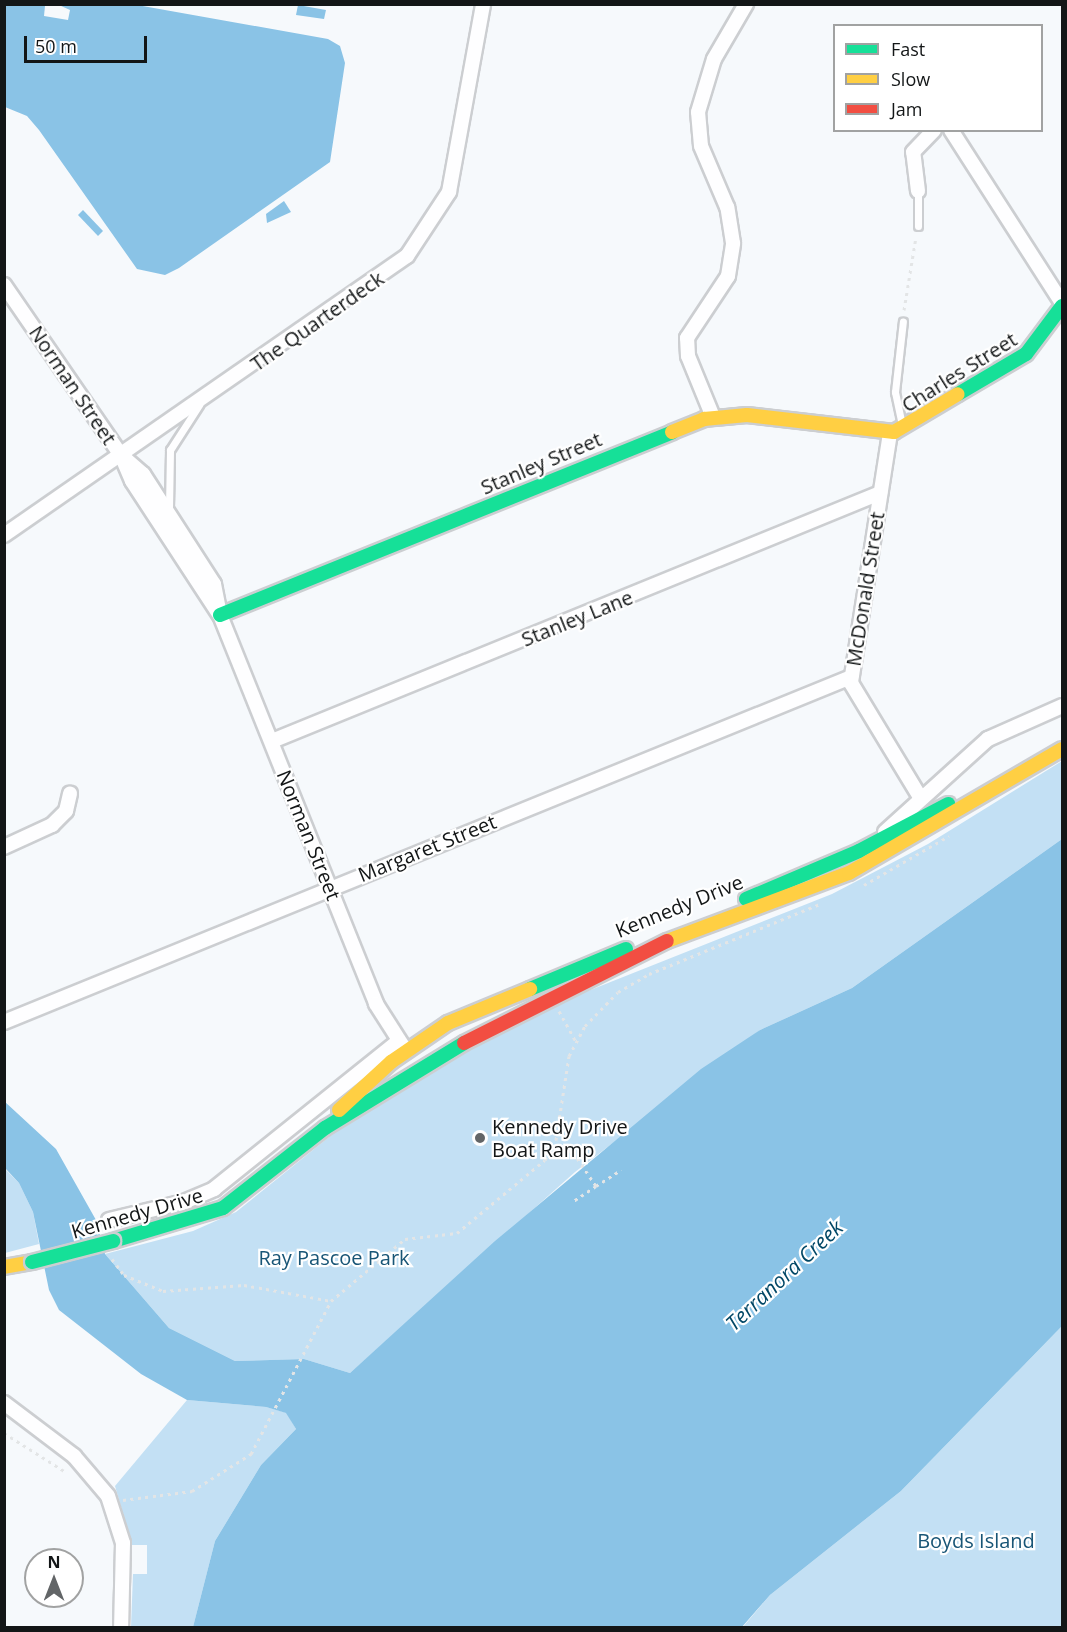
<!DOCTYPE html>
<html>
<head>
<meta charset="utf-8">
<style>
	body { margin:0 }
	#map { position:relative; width:1067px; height:1632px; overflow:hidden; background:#f6f9fc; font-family:"Open Sans",sans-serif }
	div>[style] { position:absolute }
	.green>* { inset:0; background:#c3e0f4 }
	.water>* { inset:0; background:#8ac3e6 }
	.pier>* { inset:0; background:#f6f9fc }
	.path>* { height:3px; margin-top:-1.5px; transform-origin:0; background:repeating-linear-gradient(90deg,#e3e5e6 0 3px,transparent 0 7.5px) }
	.roads { filter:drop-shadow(2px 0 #ccced1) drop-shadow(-2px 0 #ccced1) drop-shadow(0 2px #ccced1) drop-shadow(0 -2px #ccced1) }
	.lane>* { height:7px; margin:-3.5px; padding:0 3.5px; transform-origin:3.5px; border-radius:3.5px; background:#fefeff }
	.street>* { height:14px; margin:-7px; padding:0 7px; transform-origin:7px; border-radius:7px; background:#fefeff }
	.fast>* { height:14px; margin:-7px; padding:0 7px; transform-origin:7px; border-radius:7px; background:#16e098 }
	.slow>* { height:14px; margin:-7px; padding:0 7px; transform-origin:7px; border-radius:7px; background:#ffcf43 }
	.jam>* { height:14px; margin:-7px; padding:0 7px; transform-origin:7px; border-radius:7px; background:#f24e42 }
	.bridges { filter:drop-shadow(2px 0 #ccced1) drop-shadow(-2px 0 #ccced1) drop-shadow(0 2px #ccced1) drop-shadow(0 -2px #ccced1) }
	.fast-bridge>* { height:14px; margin:-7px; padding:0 7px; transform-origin:7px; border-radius:7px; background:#16e098 }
	.dots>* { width:16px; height:16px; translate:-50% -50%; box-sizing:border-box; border:3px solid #fff; border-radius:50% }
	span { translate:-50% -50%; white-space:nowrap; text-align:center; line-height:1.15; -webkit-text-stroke:4.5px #fff; paint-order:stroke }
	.street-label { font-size:20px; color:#131617 }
	.poi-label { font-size:20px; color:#131617 }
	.left { translate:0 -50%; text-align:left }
	.park-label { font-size:20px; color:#185576 }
	.water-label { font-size:21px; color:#014766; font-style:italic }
	.frame { position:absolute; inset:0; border:6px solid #131617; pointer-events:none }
	.legend { position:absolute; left:833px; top:24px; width:210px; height:108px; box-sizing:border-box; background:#fff; border:2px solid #a1a2a2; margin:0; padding:8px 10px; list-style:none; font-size:18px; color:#131617 }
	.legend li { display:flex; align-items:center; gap:12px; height:30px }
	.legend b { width:30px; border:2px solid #a1a2a2 }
	.north { position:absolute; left:24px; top:1548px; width:60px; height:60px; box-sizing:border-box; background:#fff; border:2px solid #a1a2a2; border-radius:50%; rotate:0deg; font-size:16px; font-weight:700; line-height:24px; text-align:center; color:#131617 }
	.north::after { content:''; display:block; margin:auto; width:21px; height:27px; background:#626567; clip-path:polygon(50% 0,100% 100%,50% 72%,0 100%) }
	.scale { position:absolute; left:24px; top:36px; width:123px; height:27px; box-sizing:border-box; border:3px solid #131617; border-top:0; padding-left:8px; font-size:18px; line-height:21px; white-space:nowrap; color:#131617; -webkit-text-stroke:4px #fff; paint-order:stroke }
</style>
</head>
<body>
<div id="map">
	<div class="green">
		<div style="clip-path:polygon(1062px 761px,1062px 839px,852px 988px,760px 1030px,575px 1172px,350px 1373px,304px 1359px,235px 1361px,169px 1328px,105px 1254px,193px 1231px,236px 1212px,370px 1104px,530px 1014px,832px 894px,928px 844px)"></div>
		<div style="clip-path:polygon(4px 1168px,19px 1183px,33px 1212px,39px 1244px,5px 1253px)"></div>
		<div style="clip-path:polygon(1062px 1326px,1062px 1627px,742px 1628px,770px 1595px,901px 1491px)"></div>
		<div style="clip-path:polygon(187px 1400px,266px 1407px,287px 1413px,296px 1429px,261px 1465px,215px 1541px,193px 1627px,131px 1627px,133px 1574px,147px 1574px,147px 1545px,132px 1545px,115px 1486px)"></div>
	</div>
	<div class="water">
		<div style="clip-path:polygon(4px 5px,137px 5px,328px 39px,340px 46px,345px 63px,330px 162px,179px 268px,165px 275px,137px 269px,39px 130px,27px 116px,5px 107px)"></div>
		<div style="clip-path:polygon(298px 5px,326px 10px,324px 19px,296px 15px)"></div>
		<div style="clip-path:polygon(284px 201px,291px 212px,267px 223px,266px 214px)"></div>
		<div style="clip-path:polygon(83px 210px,103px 231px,98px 236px,78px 215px)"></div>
		<div style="clip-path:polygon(1062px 839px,1062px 1326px,901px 1491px,770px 1595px,742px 1627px,193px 1627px,215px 1541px,261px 1465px,296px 1429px,286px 1413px,266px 1407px,187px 1400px,141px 1374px,59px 1310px,49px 1290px,33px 1212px,19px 1183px,5px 1168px,4px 1101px,56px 1149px,96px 1220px,105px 1254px,169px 1328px,235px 1361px,304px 1359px,350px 1373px,495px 1241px,701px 1069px,760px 1030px,852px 988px)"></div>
	</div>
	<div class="pier">
		<div style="clip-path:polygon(59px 5px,70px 10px,68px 20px,44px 16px,45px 6px)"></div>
	</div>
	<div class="path">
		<div style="left:904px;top:310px;width:74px;rotate:-80.7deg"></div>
		<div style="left:864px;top:885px;width:98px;rotate:-30deg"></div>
		<div style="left:559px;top:1011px;width:35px;rotate:61deg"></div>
		<div style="left:553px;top:1147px;width:21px;rotate:14deg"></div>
		<div style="left:573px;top:1152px;width:41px;rotate:55.9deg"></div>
		<div style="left:596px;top:1186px;width:27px;rotate:146deg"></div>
		<div style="left:596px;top:1186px;width:30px;rotate:-33deg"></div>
		<div style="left:112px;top:1259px;width:20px;rotate:53deg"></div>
		<div style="left:124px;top:1275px;width:42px;rotate:22.3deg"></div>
		<div style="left:163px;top:1291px;width:81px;rotate:-4.2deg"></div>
		<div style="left:244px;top:1285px;width:88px;rotate:10.4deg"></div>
		<div style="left:4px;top:1433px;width:73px;rotate:32.2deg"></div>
		<div style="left:123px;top:1500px;width:70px;rotate:-7.4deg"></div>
		<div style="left:192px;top:1491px;width:70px;rotate:-32.1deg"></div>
		<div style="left:251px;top:1454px;width:173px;rotate:-62.4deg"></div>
		<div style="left:331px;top:1301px;width:97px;rotate:-40deg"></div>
		<div style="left:405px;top:1239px;width:52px;rotate:-6.6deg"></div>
		<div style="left:457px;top:1233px;width:114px;rotate:-39.7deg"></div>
		<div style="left:545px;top:1160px;width:23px;rotate:-61deg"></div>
		<div style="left:556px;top:1140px;width:85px;rotate:-81.2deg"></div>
		<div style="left:569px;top:1056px;width:34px;rotate:-62deg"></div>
		<div style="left:585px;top:1026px;width:47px;rotate:-45.9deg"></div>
		<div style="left:618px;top:992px;width:36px;rotate:-30deg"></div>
		<div style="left:649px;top:974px;width:187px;rotate:-22.3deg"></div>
	</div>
	<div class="roads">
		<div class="lane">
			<div style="left:918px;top:191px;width:35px;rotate:90deg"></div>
			<div style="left:902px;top:425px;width:34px;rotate:-102deg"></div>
			<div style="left:895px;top:392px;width:71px;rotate:-83.6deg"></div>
			<div style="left:169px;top:508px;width:58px;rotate:-89deg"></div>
			<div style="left:170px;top:450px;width:54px;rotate:-57.2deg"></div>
		</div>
		<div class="street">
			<div style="left:951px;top:130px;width:206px;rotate:57.3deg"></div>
			<div style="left:918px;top:191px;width:39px;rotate:-97deg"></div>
			<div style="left:913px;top:152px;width:30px;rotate:-46deg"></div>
			<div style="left:4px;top:285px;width:206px;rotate:55.5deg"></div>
			<div style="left:121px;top:455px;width:28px;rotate:67deg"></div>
			<div style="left:132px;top:481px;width:159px;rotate:56.8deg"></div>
			<div style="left:713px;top:417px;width:66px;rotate:-112.3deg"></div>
			<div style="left:688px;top:356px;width:18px;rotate:-93deg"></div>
			<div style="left:687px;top:338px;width:74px;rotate:-56.5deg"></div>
			<div style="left:728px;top:276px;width:33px;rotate:-81deg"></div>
			<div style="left:733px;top:243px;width:36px;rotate:-99deg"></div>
			<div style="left:727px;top:207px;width:66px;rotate:-113.1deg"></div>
			<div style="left:701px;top:146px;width:34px;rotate:-95deg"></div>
			<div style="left:698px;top:112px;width:55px;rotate:-73.2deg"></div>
			<div style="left:714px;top:59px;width:64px;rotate:-59.8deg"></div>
			<div style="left:890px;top:433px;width:253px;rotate:98.9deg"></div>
			<div style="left:851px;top:683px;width:133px;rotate:58.8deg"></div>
			<div style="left:121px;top:455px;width:29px;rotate:41deg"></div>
			<div style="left:143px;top:474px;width:131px;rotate:57.2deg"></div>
			<div style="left:214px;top:584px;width:32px;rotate:79deg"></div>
			<div style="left:220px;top:615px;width:419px;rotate:68.1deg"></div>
			<div style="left:376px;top:1004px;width:56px;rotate:57.4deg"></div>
			<div style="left:4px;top:535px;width:490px;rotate:-34.7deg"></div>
			<div style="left:407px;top:256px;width:77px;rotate:-56.7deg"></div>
			<div style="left:449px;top:192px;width:191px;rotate:-79.7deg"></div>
			<div style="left:272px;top:741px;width:657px;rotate:-22.19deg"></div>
			<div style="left:885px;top:832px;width:139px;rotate:-42.1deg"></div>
			<div style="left:988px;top:739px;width:81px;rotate:-24deg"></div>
			<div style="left:4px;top:847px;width:53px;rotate:-24.6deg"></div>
			<div style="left:52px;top:825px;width:20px;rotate:-45deg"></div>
			<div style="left:66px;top:811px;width:18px;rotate:-77deg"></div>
			<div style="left:4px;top:1022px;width:915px;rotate:-22.16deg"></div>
			<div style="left:109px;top:1220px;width:77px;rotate:-13.5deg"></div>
			<div style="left:184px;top:1202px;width:33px;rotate:-23deg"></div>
			<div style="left:214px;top:1189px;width:237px;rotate:-38.7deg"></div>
			<div style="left:4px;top:1403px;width:88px;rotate:37.1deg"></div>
			<div style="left:74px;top:1456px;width:52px;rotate:49.6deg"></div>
			<div style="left:108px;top:1496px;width:49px;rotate:72.3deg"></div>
			<div style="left:123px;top:1543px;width:85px;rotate:91.3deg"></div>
		</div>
		<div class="fast">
			<div style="left:958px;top:394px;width:79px;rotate:-30.5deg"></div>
			<div style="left:1026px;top:354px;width:60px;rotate:-53.1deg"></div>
			<div style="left:220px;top:615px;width:488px;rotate:-22deg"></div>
			<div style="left:746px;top:899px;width:123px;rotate:-23deg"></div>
			<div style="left:859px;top:851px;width:101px;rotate:-27.8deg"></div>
			<div style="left:530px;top:989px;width:104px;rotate:-22.6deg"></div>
			<div style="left:113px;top:1241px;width:115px;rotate:-16.7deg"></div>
			<div style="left:223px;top:1208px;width:130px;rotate:-38.1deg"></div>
			<div style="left:325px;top:1128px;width:163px;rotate:-31.4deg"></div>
		</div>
		<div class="slow">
			<div style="left:672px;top:432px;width:35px;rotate:-22deg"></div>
			<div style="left:704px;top:419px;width:43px;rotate:-5.3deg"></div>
			<div style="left:747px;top:415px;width:148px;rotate:6.6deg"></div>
			<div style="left:894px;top:432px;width:74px;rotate:-30.7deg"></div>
			<div style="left:667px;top:941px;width:194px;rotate:-20.5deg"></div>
			<div style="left:849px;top:873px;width:246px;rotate:-30.2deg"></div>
			<div style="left:339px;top:1110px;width:71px;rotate:-42.7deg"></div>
			<div style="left:391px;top:1062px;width:69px;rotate:-34.4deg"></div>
			<div style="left:448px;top:1023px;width:89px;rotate:-22.5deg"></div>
			<div style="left:4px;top:1267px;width:28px;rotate:-10deg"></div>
		</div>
		<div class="jam">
			<div style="left:464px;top:1043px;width:227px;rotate:-26.7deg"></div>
		</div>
	</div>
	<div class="bridges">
		<div class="fast-bridge">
			<div style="left:32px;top:1262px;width:84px;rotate:-14.5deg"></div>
		</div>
	</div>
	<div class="dots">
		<div style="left:480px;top:1138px;background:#626567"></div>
	</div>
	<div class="street-label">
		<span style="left:317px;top:321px;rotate:-35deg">The Quarterdeck</span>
		<span style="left:959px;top:372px;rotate:-32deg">Charles Street</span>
		<span style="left:73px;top:385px;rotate:56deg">Norman Street</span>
		<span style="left:541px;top:463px;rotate:-23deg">Stanley Street</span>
		<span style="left:865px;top:589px;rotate:-81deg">McDonald Street</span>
		<span style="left:577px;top:618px;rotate:-22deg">Stanley Lane</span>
		<span style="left:309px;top:835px;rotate:68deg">Norman Street</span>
		<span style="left:427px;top:848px;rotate:-22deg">Margaret Street</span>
		<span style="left:679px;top:906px;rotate:-22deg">Kennedy Drive</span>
		<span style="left:137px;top:1213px;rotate:-16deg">Kennedy Drive</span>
	</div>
	<div class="poi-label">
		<span class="left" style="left:492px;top:1138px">Kennedy Drive<br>Boat Ramp</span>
	</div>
	<div class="park-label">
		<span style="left:334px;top:1257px">Ray Pascoe Park</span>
		<span style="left:976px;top:1540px">Boyds Island</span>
	</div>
	<div class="water-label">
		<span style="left:784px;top:1275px;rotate:-43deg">Terranora Creek</span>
	</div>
	<div class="frame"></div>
	<ul class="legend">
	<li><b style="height:8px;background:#16e098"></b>Fast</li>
	<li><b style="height:8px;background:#ffcf43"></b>Slow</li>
	<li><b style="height:8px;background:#f24e42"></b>Jam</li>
	</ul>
	<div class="north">N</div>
	<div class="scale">50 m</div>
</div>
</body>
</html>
